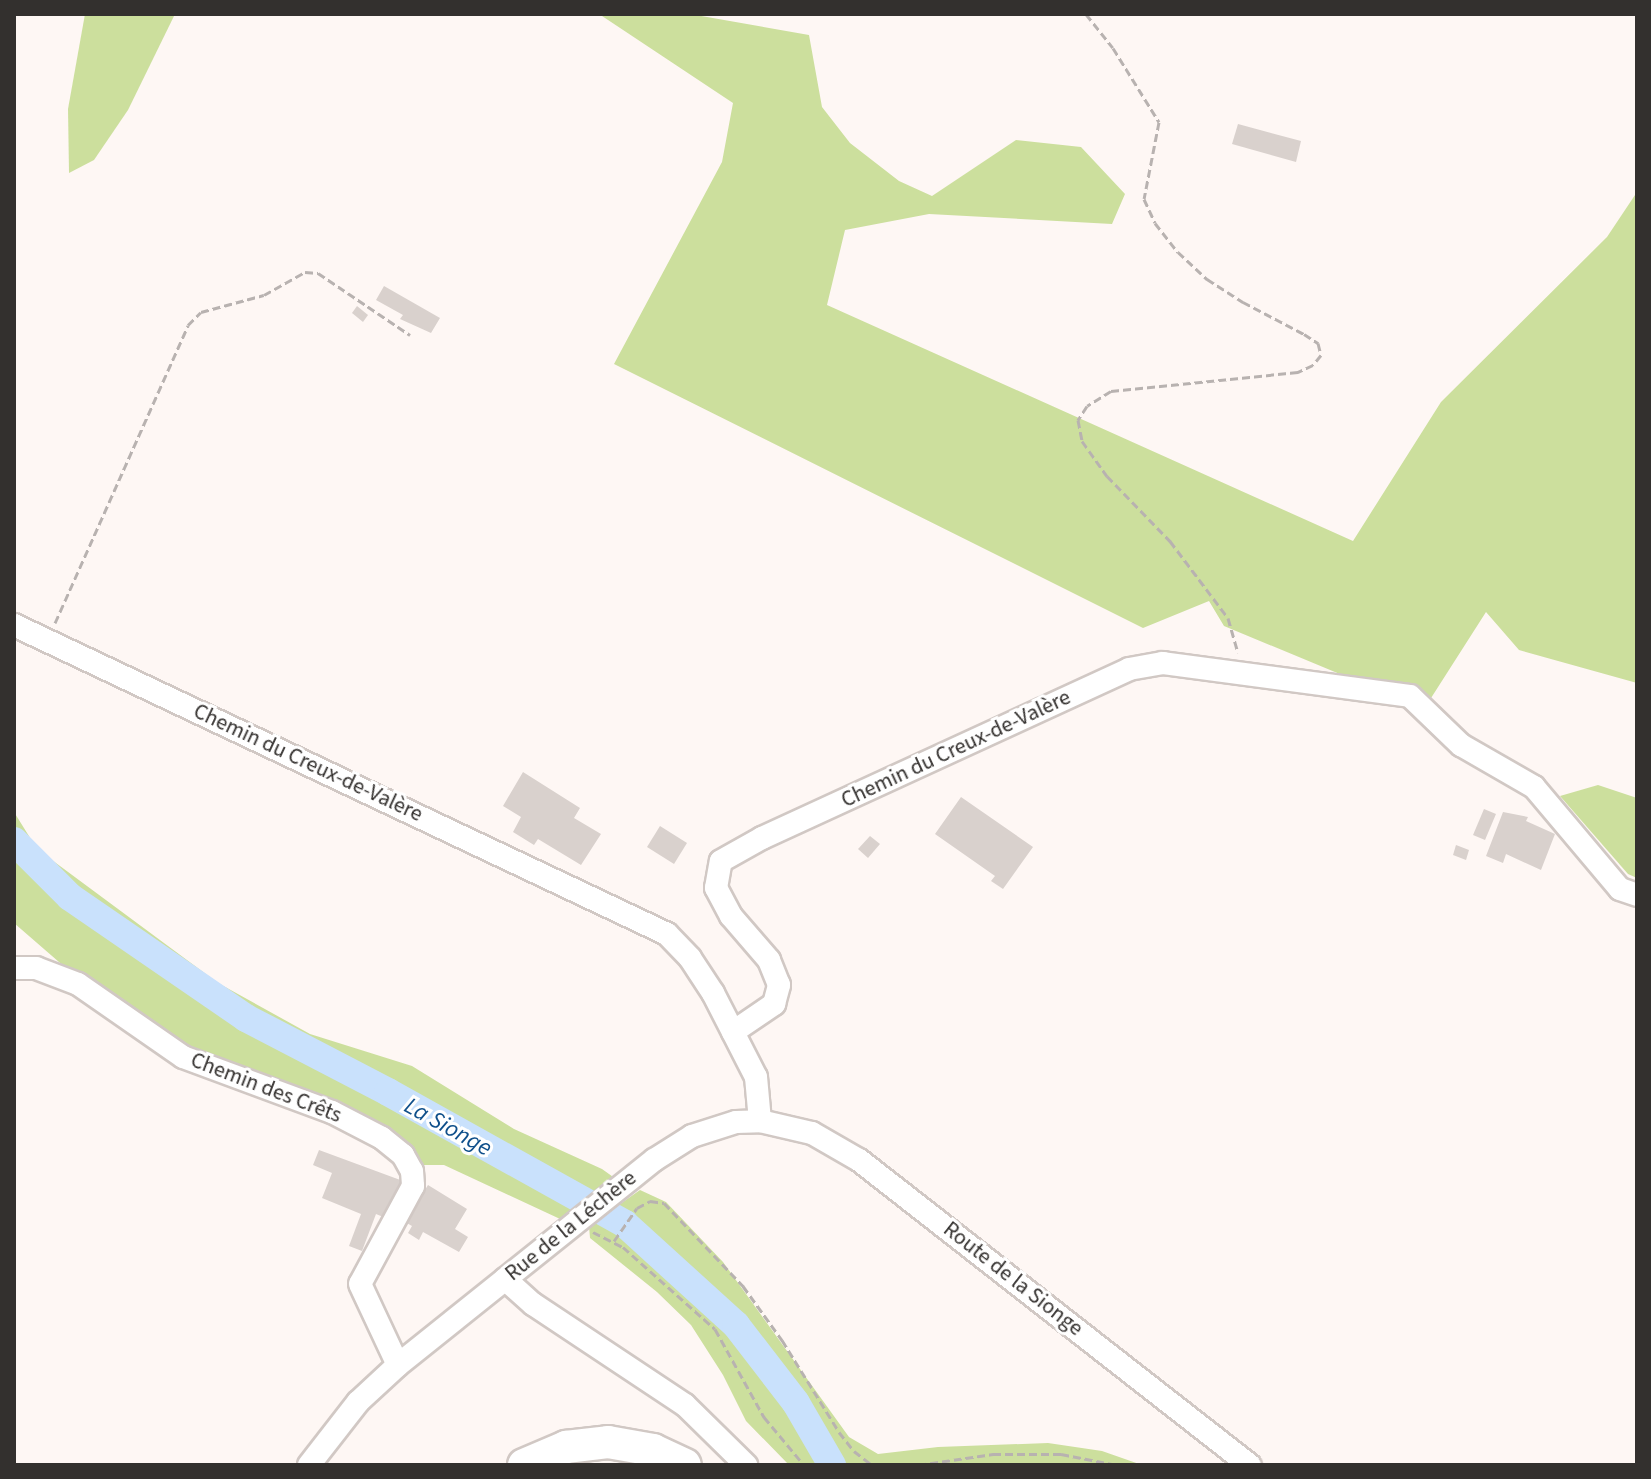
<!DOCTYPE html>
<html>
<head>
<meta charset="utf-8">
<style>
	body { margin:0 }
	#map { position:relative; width:1651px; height:1479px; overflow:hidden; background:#fef7f4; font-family:"Source Sans 3",sans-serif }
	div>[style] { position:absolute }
	.green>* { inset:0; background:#ccdf9d }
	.river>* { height:28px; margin:-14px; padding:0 14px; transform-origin:14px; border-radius:14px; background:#c9e1fc }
	.building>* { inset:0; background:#d9d1cd }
	.path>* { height:3px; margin-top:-1.5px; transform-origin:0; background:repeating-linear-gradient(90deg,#b8b2b0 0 8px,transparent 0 12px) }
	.roads { filter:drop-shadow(2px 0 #d1c8c4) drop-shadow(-2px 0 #d1c8c4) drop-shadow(0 2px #d1c8c4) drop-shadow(0 -2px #d1c8c4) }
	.minor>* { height:22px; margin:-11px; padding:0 11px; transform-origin:11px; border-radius:11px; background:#fff }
	.highway>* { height:32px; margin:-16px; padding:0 16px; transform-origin:16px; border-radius:16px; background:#fff }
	span { translate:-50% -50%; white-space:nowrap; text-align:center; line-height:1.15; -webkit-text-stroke:6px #fff; paint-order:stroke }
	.street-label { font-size:22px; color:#33302e }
	.water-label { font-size:24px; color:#10508b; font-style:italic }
	.frame { position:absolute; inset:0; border:16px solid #33302e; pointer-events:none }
</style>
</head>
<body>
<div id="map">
	<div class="green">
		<div style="clip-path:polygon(85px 14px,175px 14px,128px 110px,94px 160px,69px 173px,68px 109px)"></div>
		<div style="clip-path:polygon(599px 14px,690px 14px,809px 35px,822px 107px,850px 143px,899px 181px,932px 196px,1016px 140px,1081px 147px,1125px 194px,1112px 224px,929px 214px,845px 230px,827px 305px,1353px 541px,1441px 402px,1607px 237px,1637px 192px,1637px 683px,1519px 650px,1486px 612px,1424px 709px,1224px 626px,1209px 601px,1143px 628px,614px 364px,722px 162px,733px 103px)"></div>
		<div style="clip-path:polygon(1598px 785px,1637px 798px,1637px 878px,1628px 874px,1560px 796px)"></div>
		<div style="clip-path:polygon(14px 812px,37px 849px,218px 983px,310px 1034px,412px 1066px,514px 1129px,602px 1169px,623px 1184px,573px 1225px,444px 1165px,410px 1165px,403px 1155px,201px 1064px,97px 995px,14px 923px)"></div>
		<div style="clip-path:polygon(640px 1190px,666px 1202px,723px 1262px,849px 1437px,878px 1454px,938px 1447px,1048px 1443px,1102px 1451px,1142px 1465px,789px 1465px,746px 1421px,723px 1375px,691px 1325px,657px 1292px,590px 1238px,589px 1226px)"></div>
	</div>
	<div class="river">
		<div style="left:14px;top:841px;width:79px;rotate:45deg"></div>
		<div style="left:70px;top:897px;width:214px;rotate:34.5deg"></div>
		<div style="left:246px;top:1018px;width:160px;rotate:27.5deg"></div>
		<div style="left:388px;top:1092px;width:271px;rotate:29.1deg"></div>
		<div style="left:625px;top:1224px;width:150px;rotate:42.3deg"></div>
		<div style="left:736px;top:1325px;width:98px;rotate:52.4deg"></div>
		<div style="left:796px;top:1403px;width:72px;rotate:59.9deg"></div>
	</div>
	<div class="building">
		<div style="clip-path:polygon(1238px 124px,1301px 141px,1296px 162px,1232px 144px)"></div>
		<div style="clip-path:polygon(384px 286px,440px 318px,431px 333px,400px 319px,403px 315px,376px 300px)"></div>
		<div style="clip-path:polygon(357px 306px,368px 315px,363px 322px,352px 313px)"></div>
		<div style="clip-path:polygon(523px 772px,580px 808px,574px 818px,601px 834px,581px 865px,538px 839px,534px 845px,513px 832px,521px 817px,503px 806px)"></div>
		<div style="clip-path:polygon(961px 797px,1033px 847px,1003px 889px,991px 881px,995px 876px,935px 834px)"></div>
		<div style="clip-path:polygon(1484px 809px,1496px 814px,1485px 840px,1473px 835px)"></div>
		<div style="clip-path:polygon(1503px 812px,1528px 817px,1526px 821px,1555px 834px,1541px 870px,1506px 854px,1503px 863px,1486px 856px)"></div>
		<div style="clip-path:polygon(660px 826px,687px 843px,674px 864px,647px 847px)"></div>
		<div style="clip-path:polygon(870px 836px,880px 844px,868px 858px,858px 849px)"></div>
		<div style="clip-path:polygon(1456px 845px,1469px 850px,1466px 860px,1453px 855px)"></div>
		<div style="clip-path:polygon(319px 1150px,403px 1181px,388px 1219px,376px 1214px,362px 1251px,349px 1246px,361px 1214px,322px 1198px,332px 1173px,313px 1165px)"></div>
		<div style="clip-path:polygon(428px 1185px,467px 1209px,455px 1229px,468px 1237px,459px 1252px,423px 1232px,419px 1240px,408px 1233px,412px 1226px,405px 1222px)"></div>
	</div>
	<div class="path">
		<div style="left:1086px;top:14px;width:43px;rotate:51.5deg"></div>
		<div style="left:1113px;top:48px;width:87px;rotate:58.1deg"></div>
		<div style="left:1159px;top:122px;width:78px;rotate:101deg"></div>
		<div style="left:1144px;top:199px;width:26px;rotate:65deg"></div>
		<div style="left:1155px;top:223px;width:37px;rotate:52deg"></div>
		<div style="left:1178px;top:252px;width:40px;rotate:43deg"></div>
		<div style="left:1207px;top:279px;width:43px;rotate:32.6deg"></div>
		<div style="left:1243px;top:302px;width:69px;rotate:27.7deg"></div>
		<div style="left:1304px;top:334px;width:17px;rotate:33deg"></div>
		<div style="left:1318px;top:343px;width:12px;rotate:76deg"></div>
		<div style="left:1321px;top:355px;width:13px;rotate:129deg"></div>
		<div style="left:1313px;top:365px;width:17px;rotate:155deg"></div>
		<div style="left:1298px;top:372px;width:188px;rotate:174.2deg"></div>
		<div style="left:1111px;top:391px;width:28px;rotate:148deg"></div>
		<div style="left:1087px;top:406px;width:17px;rotate:123deg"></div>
		<div style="left:1078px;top:420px;width:21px;rotate:79deg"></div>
		<div style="left:1082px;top:441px;width:43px;rotate:54.5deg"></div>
		<div style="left:1107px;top:476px;width:91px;rotate:45.9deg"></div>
		<div style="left:1170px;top:541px;width:96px;rotate:53deg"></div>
		<div style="left:1228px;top:618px;width:36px;rotate:74deg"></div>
		<div style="left:55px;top:623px;width:326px;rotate:-65.9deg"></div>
		<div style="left:188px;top:325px;width:18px;rotate:-45deg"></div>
		<div style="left:201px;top:312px;width:65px;rotate:-15.1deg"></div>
		<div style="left:264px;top:295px;width:47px;rotate:-29.3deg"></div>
		<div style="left:305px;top:272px;width:13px;rotate:4deg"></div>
		<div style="left:318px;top:273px;width:111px;rotate:34deg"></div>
		<div style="left:593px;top:1232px;width:34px;rotate:27deg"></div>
		<div style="left:623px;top:1247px;width:123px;rotate:41.7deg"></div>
		<div style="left:715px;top:1329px;width:101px;rotate:60.9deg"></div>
		<div style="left:764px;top:1417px;width:62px;rotate:50.2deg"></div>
		<div style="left:614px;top:1241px;width:40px;rotate:-55.1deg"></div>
		<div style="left:637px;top:1208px;width:15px;rotate:-28deg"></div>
		<div style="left:650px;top:1201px;width:14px;rotate:8deg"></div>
		<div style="left:664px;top:1203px;width:115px;rotate:46.4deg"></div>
		<div style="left:743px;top:1286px;width:67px;rotate:54.2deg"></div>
		<div style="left:782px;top:1340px;width:108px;rotate:58.2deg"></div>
		<div style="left:839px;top:1432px;width:24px;rotate:52deg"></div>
		<div style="left:854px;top:1451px;width:23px;rotate:38deg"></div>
		<div style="left:918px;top:1465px;width:76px;rotate:-8.3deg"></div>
		<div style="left:993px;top:1454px;width:68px"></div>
		<div style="left:1061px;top:1454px;width:57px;rotate:11.1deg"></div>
	</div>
	<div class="roads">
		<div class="minor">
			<div style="left:14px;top:625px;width:722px;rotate:25.32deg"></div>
			<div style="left:667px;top:934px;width:33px;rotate:46deg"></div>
			<div style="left:690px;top:958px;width:42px;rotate:56.7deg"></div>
			<div style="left:713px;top:993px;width:94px;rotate:62.9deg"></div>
			<div style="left:756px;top:1077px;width:44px;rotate:84.8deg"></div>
			<div style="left:14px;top:968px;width:22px"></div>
			<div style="left:36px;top:968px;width:45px;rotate:20.9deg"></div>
			<div style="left:78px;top:984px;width:128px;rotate:34.8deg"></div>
			<div style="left:183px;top:1057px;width:159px;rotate:20.3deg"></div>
			<div style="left:332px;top:1112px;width:56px;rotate:27.5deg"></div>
			<div style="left:382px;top:1138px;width:27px;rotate:39deg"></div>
			<div style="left:403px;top:1155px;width:18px;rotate:61deg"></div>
			<div style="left:412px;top:1171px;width:15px;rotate:86deg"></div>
			<div style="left:413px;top:1186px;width:111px;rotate:118.4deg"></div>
			<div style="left:360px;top:1284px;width:89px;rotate:64.9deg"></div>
			<div style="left:733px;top:1032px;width:50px;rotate:-34.3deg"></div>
			<div style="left:774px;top:1004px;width:20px;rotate:-75deg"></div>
			<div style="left:779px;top:985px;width:27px;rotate:-112deg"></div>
			<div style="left:769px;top:960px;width:58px;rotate:-130.8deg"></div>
			<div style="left:731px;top:916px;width:32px;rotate:-118deg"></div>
			<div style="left:716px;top:888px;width:27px;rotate:-80deg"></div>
			<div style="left:721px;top:861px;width:47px;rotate:-29.3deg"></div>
			<div style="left:762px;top:838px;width:404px;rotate:-24.7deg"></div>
			<div style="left:1129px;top:669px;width:35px;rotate:-10deg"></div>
			<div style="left:1163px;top:663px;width:249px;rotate:7.6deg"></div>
			<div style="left:1410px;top:696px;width:71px;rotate:43.9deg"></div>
			<div style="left:1461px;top:745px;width:84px;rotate:29.9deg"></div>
			<div style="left:1534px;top:787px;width:133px;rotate:49.9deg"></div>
			<div style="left:1620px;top:889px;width:18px;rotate:19deg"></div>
			<div style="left:505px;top:1279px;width:38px;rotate:42deg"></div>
			<div style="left:533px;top:1304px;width:182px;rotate:33.6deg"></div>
			<div style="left:685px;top:1405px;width:86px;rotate:44.5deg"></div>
			<div style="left:309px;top:1465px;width:80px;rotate:-52.1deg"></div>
			<div style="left:358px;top:1402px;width:54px;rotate:-42.8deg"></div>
			<div style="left:398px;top:1365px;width:328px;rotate:-38.7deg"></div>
			<div style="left:654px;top:1160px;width:45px;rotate:-32.3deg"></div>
			<div style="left:692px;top:1136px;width:46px;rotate:-17.7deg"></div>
			<div style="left:736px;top:1122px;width:24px;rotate:-2deg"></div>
			<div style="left:760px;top:1121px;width:53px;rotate:13deg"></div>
			<div style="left:812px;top:1133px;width:54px;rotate:29.9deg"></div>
			<div style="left:859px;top:1160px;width:496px;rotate:38deg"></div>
		</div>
		<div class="highway">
			<div style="left:524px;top:1465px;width:46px;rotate:-23.2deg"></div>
			<div style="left:566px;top:1447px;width:42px;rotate:-6.8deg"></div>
			<div style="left:608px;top:1442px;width:46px;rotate:10.1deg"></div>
			<div style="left:653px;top:1450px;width:35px;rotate:25deg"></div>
		</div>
	</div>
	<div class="street-label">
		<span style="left:956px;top:749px;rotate:-25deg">Chemin du Creux-de-Valère</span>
		<span style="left:308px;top:763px;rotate:25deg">Chemin du Creux-de-Valère</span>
		<span style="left:266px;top:1088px;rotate:21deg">Chemin des Crêts</span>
		<span style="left:571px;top:1226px;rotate:-39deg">Rue de la Léchère</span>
		<span style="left:1013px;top:1279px;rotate:38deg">Route de la Sionge</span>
	</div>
	<div class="water-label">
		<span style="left:448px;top:1127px;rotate:29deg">La Sionge</span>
	</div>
	<div class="frame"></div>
</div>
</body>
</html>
